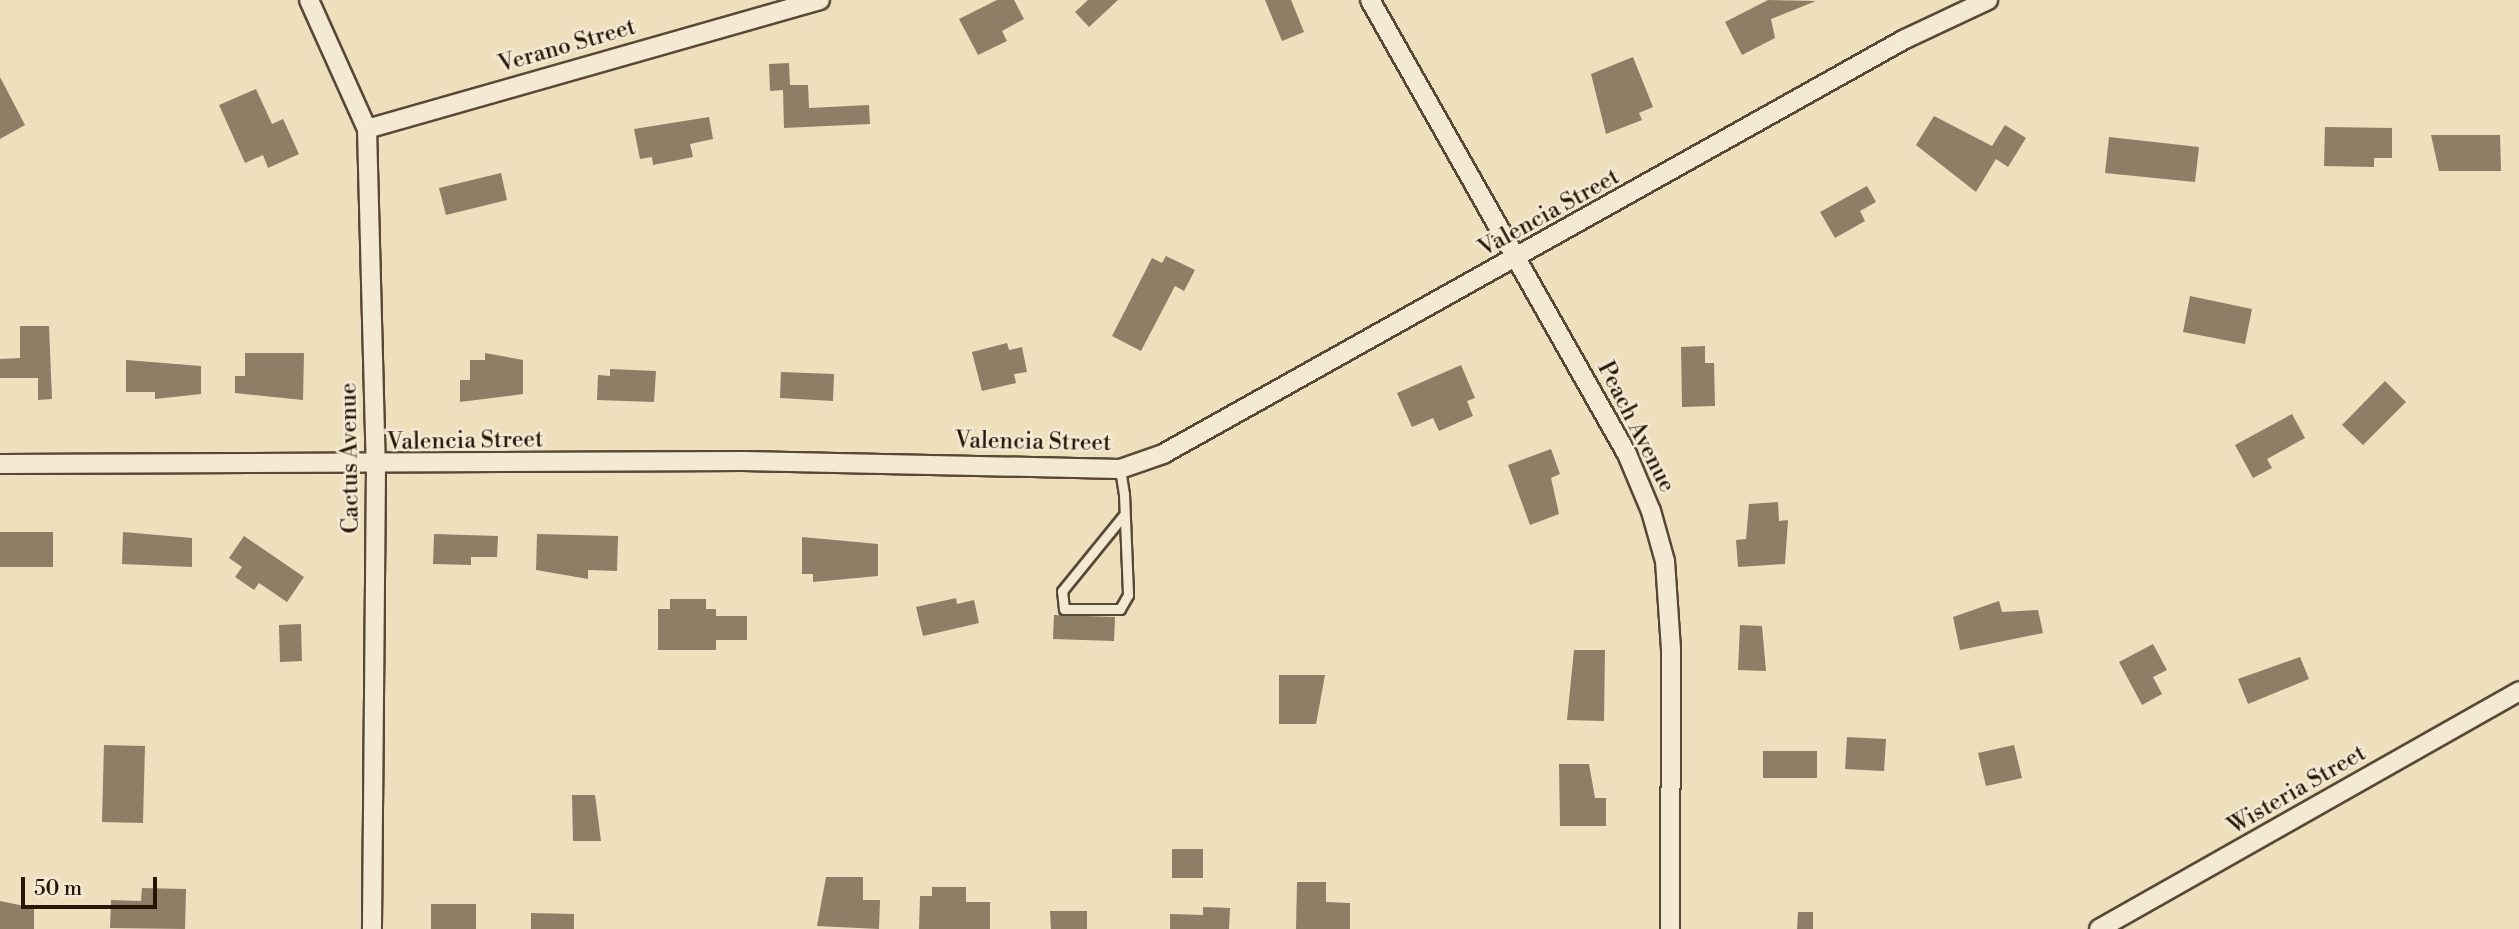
<!DOCTYPE html>
<html>
<head>
<meta charset="utf-8">
<style>
	body { margin:0 }
	#map { position:relative; width:2519px; height:929px; overflow:hidden; background:#eedfbd; font-family:"Libre Bodoni",serif }
	div>[style] { position:absolute }
	.building>* { inset:0; background:#8e7e66 }
	.roads { filter:drop-shadow(2px 0 #594835) drop-shadow(-2px 0 #594835) drop-shadow(0 2px #594835) drop-shadow(0 -2px #594835) }
	.service>* { height:9px; margin:-4.5px; padding:0 4.5px; transform-origin:4.5px; border-radius:4.5px; background:#f4ead4 }
	.minor>* { height:18px; margin:-9px; padding:0 9px; transform-origin:9px; border-radius:9px; background:#f4ead4 }
	span { translate:-50% -50%; white-space:nowrap; text-align:center; line-height:1.15; -webkit-text-stroke:5px #f4ead4; paint-order:stroke }
	.street-label { font-size:23px; color:#271508 }
	.scale { position:absolute; left:21px; top:877px; width:136px; height:32px; box-sizing:border-box; border:4px solid #271508; border-top:0; padding-left:9px; font-size:21px; line-height:24px; white-space:nowrap; color:#271508; -webkit-text-stroke:5px #f4ead4; paint-order:stroke }
</style>
</head>
<body>
<div id="map">
	<div class="building">
		<div style="clip-path:polygon(997px 0,1014px 0,1024px 19px,1002px 31px,1007px 41px,978px 55px,959px 19px)"></div>
		<div style="clip-path:polygon(1088px 0,1118px 0,1089px 27px,1075px 12px)"></div>
		<div style="clip-path:polygon(1265px 0,1291px 0,1304px 32px,1282px 41px)"></div>
		<div style="clip-path:polygon(1768px 0,1816px 1px,1771px 19px,1775px 38px,1742px 55px,1725px 22px)"></div>
		<div style="clip-path:polygon(1633px 57px,1653px 107px,1639px 113px,1642px 120px,1606px 134px,1591px 74px)"></div>
		<div style="clip-path:polygon(789px 63px,790px 85px,808px 85px,809px 108px,869px 105px,870px 124px,784px 128px,783px 90px,770px 91px,769px 64px)"></div>
		<div style="clip-path:polygon(0 77px,25px 125px,0 139px)"></div>
		<div style="clip-path:polygon(256px 89px,272px 124px,283px 119px,299px 154px,268px 168px,263px 155px,245px 163px,219px 105px)"></div>
		<div style="clip-path:polygon(1934px 116px,1992px 146px,2005px 125px,2026px 138px,2008px 167px,1996px 159px,1976px 192px,1916px 145px)"></div>
		<div style="clip-path:polygon(709px 117px,713px 139px,690px 144px,693px 157px,653px 165px,652px 157px,640px 159px,634px 129px)"></div>
		<div style="clip-path:polygon(2325px 127px,2392px 128px,2392px 158px,2374px 158px,2374px 167px,2324px 166px)"></div>
		<div style="clip-path:polygon(2431px 135px,2500px 135px,2501px 171px,2439px 171px)"></div>
		<div style="clip-path:polygon(2109px 137px,2199px 147px,2195px 182px,2105px 173px)"></div>
		<div style="clip-path:polygon(501px 173px,507px 200px,446px 215px,439px 188px)"></div>
		<div style="clip-path:polygon(1867px 186px,1876px 202px,1860px 211px,1865px 221px,1835px 238px,1820px 212px)"></div>
		<div style="clip-path:polygon(1166px 256px,1195px 270px,1184px 291px,1175px 286px,1141px 351px,1112px 336px,1152px 258px,1162px 263px)"></div>
		<div style="clip-path:polygon(2190px 296px,2252px 309px,2245px 344px,2183px 332px)"></div>
		<div style="clip-path:polygon(20px 326px,49px 326px,52px 399px,38px 400px,38px 378px,0 378px,0 359px,20px 358px)"></div>
		<div style="clip-path:polygon(1007px 343px,1009px 350px,1022px 347px,1027px 372px,1014px 374px,1016px 383px,982px 391px,972px 352px)"></div>
		<div style="clip-path:polygon(1705px 346px,1705px 363px,1714px 363px,1715px 406px,1682px 407px,1681px 347px)"></div>
		<div style="clip-path:polygon(245px 353px,304px 353px,303px 400px,235px 393px,235px 376px,245px 376px)"></div>
		<div style="clip-path:polygon(485px 353px,523px 360px,523px 394px,460px 402px,460px 380px,470px 380px,470px 360px,485px 360px)"></div>
		<div style="clip-path:polygon(126px 360px,201px 366px,201px 394px,155px 399px,155px 392px,126px 392px)"></div>
		<div style="clip-path:polygon(1461px 365px,1475px 398px,1467px 401px,1473px 416px,1439px 431px,1433px 418px,1412px 427px,1397px 393px)"></div>
		<div style="clip-path:polygon(610px 369px,656px 371px,654px 402px,597px 400px,598px 375px,610px 376px)"></div>
		<div style="clip-path:polygon(781px 372px,834px 374px,833px 401px,780px 398px)"></div>
		<div style="clip-path:polygon(2385px 381px,2406px 402px,2363px 445px,2342px 425px)"></div>
		<div style="clip-path:polygon(2292px 414px,2305px 438px,2267px 459px,2272px 468px,2253px 478px,2235px 445px)"></div>
		<div style="clip-path:polygon(1551px 449px,1560px 474px,1551px 478px,1559px 514px,1530px 525px,1508px 465px)"></div>
		<div style="clip-path:polygon(1778px 502px,1779px 521px,1788px 520px,1785px 564px,1738px 567px,1736px 540px,1746px 539px,1749px 504px)"></div>
		<div style="clip-path:polygon(0 532px,53px 532px,53px 567px,0 567px)"></div>
		<div style="clip-path:polygon(123px 532px,192px 538px,192px 567px,122px 564px)"></div>
		<div style="clip-path:polygon(434px 534px,498px 536px,497px 557px,471px 557px,471px 565px,433px 564px)"></div>
		<div style="clip-path:polygon(537px 534px,618px 536px,617px 571px,588px 570px,588px 579px,536px 570px)"></div>
		<div style="clip-path:polygon(244px 536px,304px 577px,287px 602px,259px 583px,254px 590px,235px 577px,242px 567px,229px 558px)"></div>
		<div style="clip-path:polygon(802px 537px,878px 544px,878px 576px,813px 582px,813px 574px,802px 574px)"></div>
		<div style="clip-path:polygon(956px 598px,957px 604px,974px 600px,979px 623px,923px 636px,916px 607px)"></div>
		<div style="clip-path:polygon(670px 599px,706px 599px,706px 609px,716px 609px,716px 616px,747px 616px,747px 640px,716px 640px,716px 650px,658px 650px,658px 609px,670px 609px)"></div>
		<div style="clip-path:polygon(1999px 601px,2002px 612px,2038px 610px,2043px 633px,1960px 650px,1953px 617px)"></div>
		<div style="clip-path:polygon(1054px 615px,1115px 617px,1114px 641px,1053px 639px)"></div>
		<div style="clip-path:polygon(301px 624px,302px 661px,280px 662px,279px 625px)"></div>
		<div style="clip-path:polygon(1740px 625px,1762px 626px,1766px 671px,1738px 670px)"></div>
		<div style="clip-path:polygon(2153px 644px,2167px 670px,2153px 677px,2162px 694px,2142px 705px,2119px 662px)"></div>
		<div style="clip-path:polygon(1574px 650px,1605px 650px,1604px 721px,1567px 720px)"></div>
		<div style="clip-path:polygon(2300px 657px,2309px 679px,2248px 704px,2238px 679px)"></div>
		<div style="clip-path:polygon(1279px 675px,1325px 675px,1316px 724px,1279px 724px)"></div>
		<div style="clip-path:polygon(1847px 737px,1886px 739px,1884px 771px,1845px 769px)"></div>
		<div style="clip-path:polygon(104px 745px,145px 746px,143px 823px,102px 822px)"></div>
		<div style="clip-path:polygon(2014px 745px,2022px 778px,1986px 786px,1978px 753px)"></div>
		<div style="clip-path:polygon(1763px 751px,1817px 751px,1817px 778px,1763px 778px)"></div>
		<div style="clip-path:polygon(1559px 764px,1589px 764px,1595px 798px,1606px 798px,1606px 826px,1560px 826px)"></div>
		<div style="clip-path:polygon(572px 795px,595px 795px,601px 841px,573px 841px)"></div>
		<div style="clip-path:polygon(1172px 849px,1203px 849px,1203px 878px,1172px 878px)"></div>
		<div style="clip-path:polygon(826px 877px,863px 877px,863px 900px,880px 900px,879px 929px,817px 926px)"></div>
		<div style="clip-path:polygon(1297px 882px,1326px 882px,1326px 902px,1350px 903px,1350px 929px,1296px 929px)"></div>
		<div style="clip-path:polygon(932px 887px,966px 887px,966px 902px,990px 902px,990px 929px,919px 929px,920px 896px,932px 896px)"></div>
		<div style="clip-path:polygon(142px 888px,186px 889px,185px 929px,110px 928px,111px 900px,141px 901px)"></div>
		<div style="clip-path:polygon(0 901px,34px 908px,34px 929px,0 929px)"></div>
		<div style="clip-path:polygon(431px 904px,476px 904px,476px 929px,431px 929px)"></div>
		<div style="clip-path:polygon(1203px 907px,1230px 908px,1229px 929px,1170px 929px,1170px 914px,1203px 915px)"></div>
		<div style="clip-path:polygon(1050px 911px,1087px 911px,1087px 929px,1051px 929px)"></div>
		<div style="clip-path:polygon(1798px 912px,1813px 912px,1813px 929px,1797px 929px)"></div>
		<div style="clip-path:polygon(531px 913px,574px 914px,574px 929px,531px 929px)"></div>
	</div>
	<div class="roads">
		<div class="service">
			<div style="left:1120px;top:469px;width:25px;rotate:81deg"></div>
			<div style="left:1124px;top:494px;width:101px;rotate:87.7deg"></div>
			<div style="left:1128px;top:595px;width:16px;rotate:120deg"></div>
			<div style="left:1120px;top:609px;width:56px;rotate:180deg"></div>
			<div style="left:1064px;top:609px;width:18px;rotate:-96deg"></div>
			<div style="left:1062px;top:591px;width:97px;rotate:-50.9deg"></div>
		</div>
		<div class="minor">
			<div style="left:309px;top:0;width:141px;rotate:65.8deg"></div>
			<div style="left:367px;top:129px;width:338px;rotate:88.5deg"></div>
			<div style="left:376px;top:467px;width:462px;rotate:90.5deg"></div>
			<div style="left:1370px;top:0;width:522px;rotate:60.49deg"></div>
			<div style="left:1627px;top:454px;width:62px;rotate:67.2deg"></div>
			<div style="left:1651px;top:511px;width:52px;rotate:74.4deg"></div>
			<div style="left:1665px;top:561px;width:89px;rotate:86.1deg"></div>
			<div style="left:1671px;top:650px;width:279px;rotate:90.2deg"></div>
			<div style="left:367px;top:129px;width:471px;rotate:-15.9deg"></div>
			<div style="left:0;top:464px;width:743px;rotate:-0.23deg"></div>
			<div style="left:743px;top:461px;width:377px;rotate:1.2deg"></div>
			<div style="left:1120px;top:469px;width:46px;rotate:-19.2deg"></div>
			<div style="left:1163px;top:454px;width:850px;rotate:-29.22deg"></div>
			<div style="left:1905px;top:39px;width:92px;rotate:-25.2deg"></div>
			<div style="left:2099px;top:929px;width:483px;rotate:-29.5deg"></div>
		</div>
	</div>
	<div class="street-label">
		<span style="left:567px;top:46px;rotate:-16deg">Verano Street</span>
		<span style="left:1549px;top:213px;rotate:-29deg">Valencia Street</span>
		<span style="left:1636px;top:427px;rotate:63deg">Peach Avenue</span>
		<span style="left:465px;top:441px;rotate:-1deg">Valencia Street</span>
		<span style="left:1033px;top:442px;rotate:1deg">Valencia Street</span>
		<span style="left:350px;top:458px;rotate:-91deg">Cactus Avenue</span>
		<span style="left:2297px;top:790px;rotate:-30deg">Wisteria Street</span>
	</div>
	<div class="scale">50 m</div>
</div>
</body>
</html>
